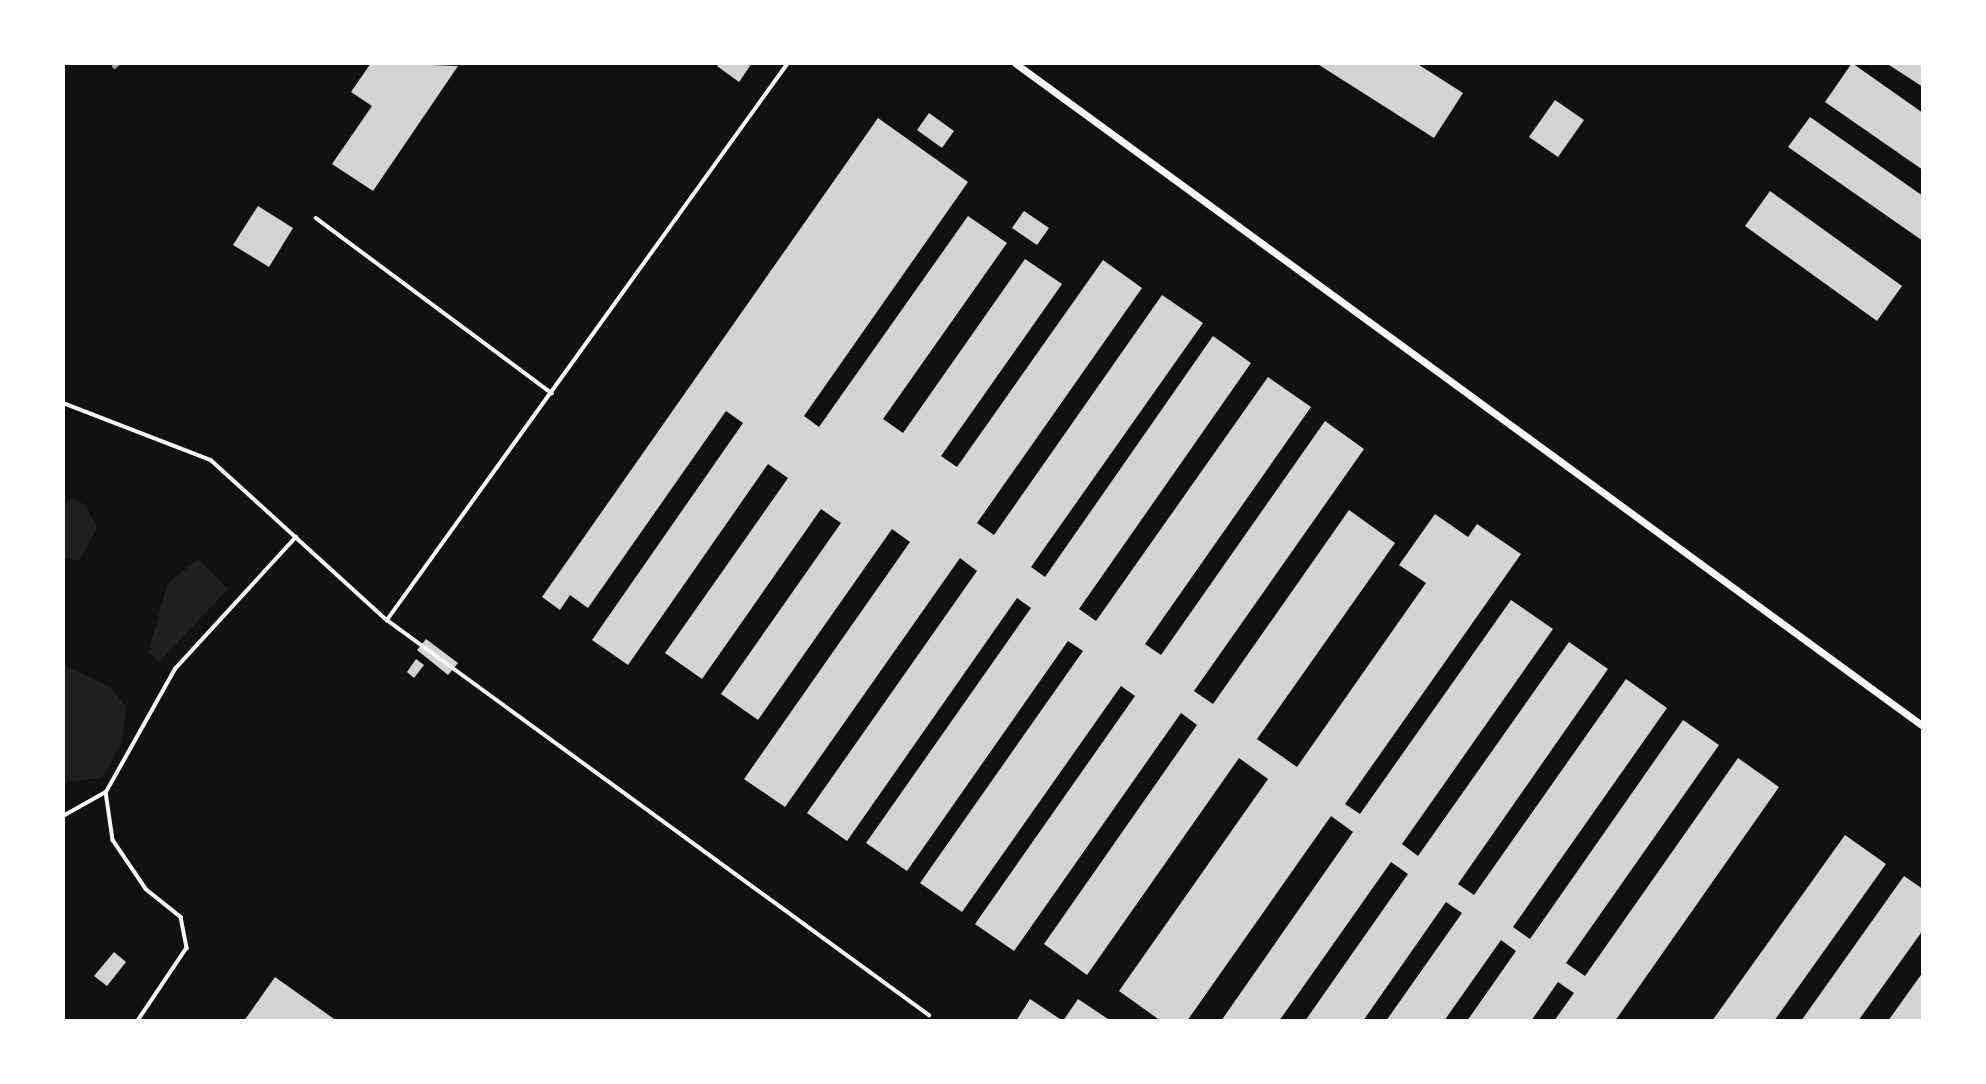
<!DOCTYPE html>
<html>
<head>
<meta charset="utf-8">
<style>
	body { margin:0 }
	#map { position:relative; width:1986px; height:1084px; overflow:hidden; background:#111; font-family:"Alegreya Sans",sans-serif }
	div>[style] { position:absolute }
	.green>* { inset:0; background:#202020 }
	.building>* { inset:0; background:#d3d3d3 }
	.service>* { height:3.5px; margin:-1.75px; padding:0 1.75px; transform-origin:1.75px; border-radius:1.75px; background:#f5f5f5 }
	.minor>* { height:7px; margin:-3.5px; padding:0 3.5px; transform-origin:3.5px; border-radius:3.5px; background:#f5f5f5 }
	.rail>* { height:4.5px; margin:-2.25px; padding:0 2.25px; transform-origin:2.25px; border-radius:2.25px; background:#9a9a9a }
	span { translate:-50% -50%; white-space:nowrap; text-align:center; line-height:1.15; -webkit-text-stroke:5px #fff; paint-order:stroke }
	.frame { position:absolute; inset:0; border:65px solid #fff; pointer-events:none }
</style>
</head>
<body>
<div id="map">
	<div class="green">
		<div style="clip-path:polygon(72px 498px,85px 505px,97px 528px,79px 561px,63px 557px,63px 503px)"></div>
		<div style="clip-path:polygon(198px 559px,228px 589px,159px 662px,148px 653px,168px 583px)"></div>
		<div style="clip-path:polygon(63px 665px,110px 687px,126px 707px,122px 742px,102px 778px,63px 782px)"></div>
	</div>
	<div class="building">
		<div style="clip-path:polygon(371px 63px,458px 66px,373px 191px,332px 164px,372px 106px,351px 92px)"></div>
		<div style="clip-path:polygon(720px 63px,752px 63px,739px 82px,717px 66px)"></div>
		<div style="clip-path:polygon(1316px 63px,1416px 63px,1463px 93px,1434px 138px)"></div>
		<div style="clip-path:polygon(1852px 63px,1923px 113px,1923px 170px,1825px 102px)"></div>
		<div style="clip-path:polygon(1886px 63px,1923px 63px,1923px 87px)"></div>
		<div style="clip-path:polygon(1555px 100px,1584px 120px,1558px 157px,1529px 137px)"></div>
		<div style="clip-path:polygon(929px 113px,954px 131px,942px 148px,917px 130px)"></div>
		<div style="clip-path:polygon(1810px 117px,1923px 196px,1923px 241px,1788px 147px)"></div>
		<div style="clip-path:polygon(878px 118px,968px 182px,804px 416px,819px 427px,968px 216px,1007px 243px,883px 419px,903px 433px,1025px 259px,1062px 284px,941px 456px,957px 467px,1103px 260px,1142px 288px,977px 523px,994px 535px,1162px 295px,1203px 323px,1031px 567px,1045px 577px,1213px 336px,1251px 363px,1079px 609px,1096px 621px,1268px 377px,1311px 407px,1145px 644px,1161px 655px,1325px 421px,1364px 449px,1194px 691px,1213px 704px,1349px 510px,1395px 543px,1257px 739px,1297px 767px,1426px 583px,1399px 565px,1435px 514px,1468px 537px,1477px 524px,1521px 554px,1345px 804px,1360px 814px,1511px 600px,1553px 629px,1402px 844px,1418px 856px,1569px 642px,1608px 669px,1458px 884px,1474px 895px,1626px 679px,1667px 708px,1513px 927px,1530px 939px,1683px 720px,1719px 745px,1566px 963px,1585px 976px,1738px 758px,1779px 787px,1615px 1021px,1554px 1021px,1574px 993px,1558px 982px,1531px 1021px,1467px 1021px,1516px 951px,1501px 940px,1444px 1021px,1386px 1021px,1462px 913px,1446px 902px,1363px 1021px,1305px 1021px,1408px 874px,1391px 862px,1279px 1021px,1221px 1021px,1353px 832px,1331px 816px,1187px 1021px,1161px 1021px,1119px 991px,1268px 779px,1239px 758px,1087px 975px,1044px 944px,1197px 725px,1181px 713px,1014px 951px,975px 924px,1135px 696px,1121px 686px,962px 912px,920px 883px,1083px 651px,1068px 641px,907px 871px,866px 843px,1031px 608px,1017px 598px,847px 841px,807px 813px,977px 571px,960px 558px,785px 807px,744px 779px,910px 542px,892px 529px,758px 720px,721px 694px,841px 523px,821px 509px,702px 679px,665px 653px,788px 478px,768px 464px,628px 665px,592px 640px,743px 423px,726px 411px,588px 608px,570px 595px,560px 610px,542px 597px)"></div>
		<div style="clip-path:polygon(1770px 191px,1902px 286px,1877px 321px,1745px 226px)"></div>
		<div style="clip-path:polygon(258px 206px,293px 228px,269px 267px,233px 245px)"></div>
		<div style="clip-path:polygon(1024px 211px,1049px 228px,1037px 245px,1012px 228px)"></div>
		<div style="clip-path:polygon(426px 639px,458px 663px,448px 675px,417px 650px)"></div>
		<div style="clip-path:polygon(416px 659px,424px 665px,414px 678px,407px 672px)"></div>
		<div style="clip-path:polygon(1845px 835px,1886px 864px,1774px 1021px,1712px 1021px)"></div>
		<div style="clip-path:polygon(1904px 876px,1923px 889px,1923px 930px,1858px 1021px,1801px 1021px)"></div>
		<div style="clip-path:polygon(114px 952px,126px 962px,107px 986px,94px 976px)"></div>
		<div style="clip-path:polygon(1923px 972px,1923px 1021px,1888px 1021px)"></div>
		<div style="clip-path:polygon(275px 977px,337px 1021px,244px 1021px)"></div>
		<div style="clip-path:polygon(1030px 999px,1063px 1021px,1078px 999px,1111px 1021px,1016px 1021px)"></div>
	</div>
	<div class="service">
		<div style="left:316px;top:218px;width:294px;rotate:36.6deg"></div>
		<div style="left:63px;top:403px;width:159px;rotate:21.1deg"></div>
		<div style="left:211px;top:460px;width:238px;rotate:42.3deg"></div>
		<div style="left:387px;top:620px;width:671px;rotate:36.08deg"></div>
		<div style="left:387px;top:620px;width:686px;rotate:-54.25deg"></div>
		<div style="left:106px;top:792px;width:49px;rotate:81.7deg"></div>
		<div style="left:113px;top:840px;width:59px;rotate:56deg"></div>
		<div style="left:146px;top:889px;width:45px;rotate:38.7deg"></div>
		<div style="left:181px;top:917px;width:32px;rotate:79deg"></div>
		<div style="left:187px;top:948px;width:88px;rotate:123.9deg"></div>
		<div style="left:63px;top:816px;width:49px;rotate:-29.2deg"></div>
		<div style="left:106px;top:792px;width:141px;rotate:-60.7deg"></div>
		<div style="left:175px;top:669px;width:179px;rotate:-47.5deg"></div>
	</div>
	<div class="minor">
		<div style="left:1015px;top:63px;width:1124px;rotate:36.14deg"></div>
	</div>
	<div class="rail">
		<div style="left:114px;top:66px;width:4px;rotate:-45deg"></div>
	</div>
	<div class="frame"></div>
</div>
</body>
</html>
